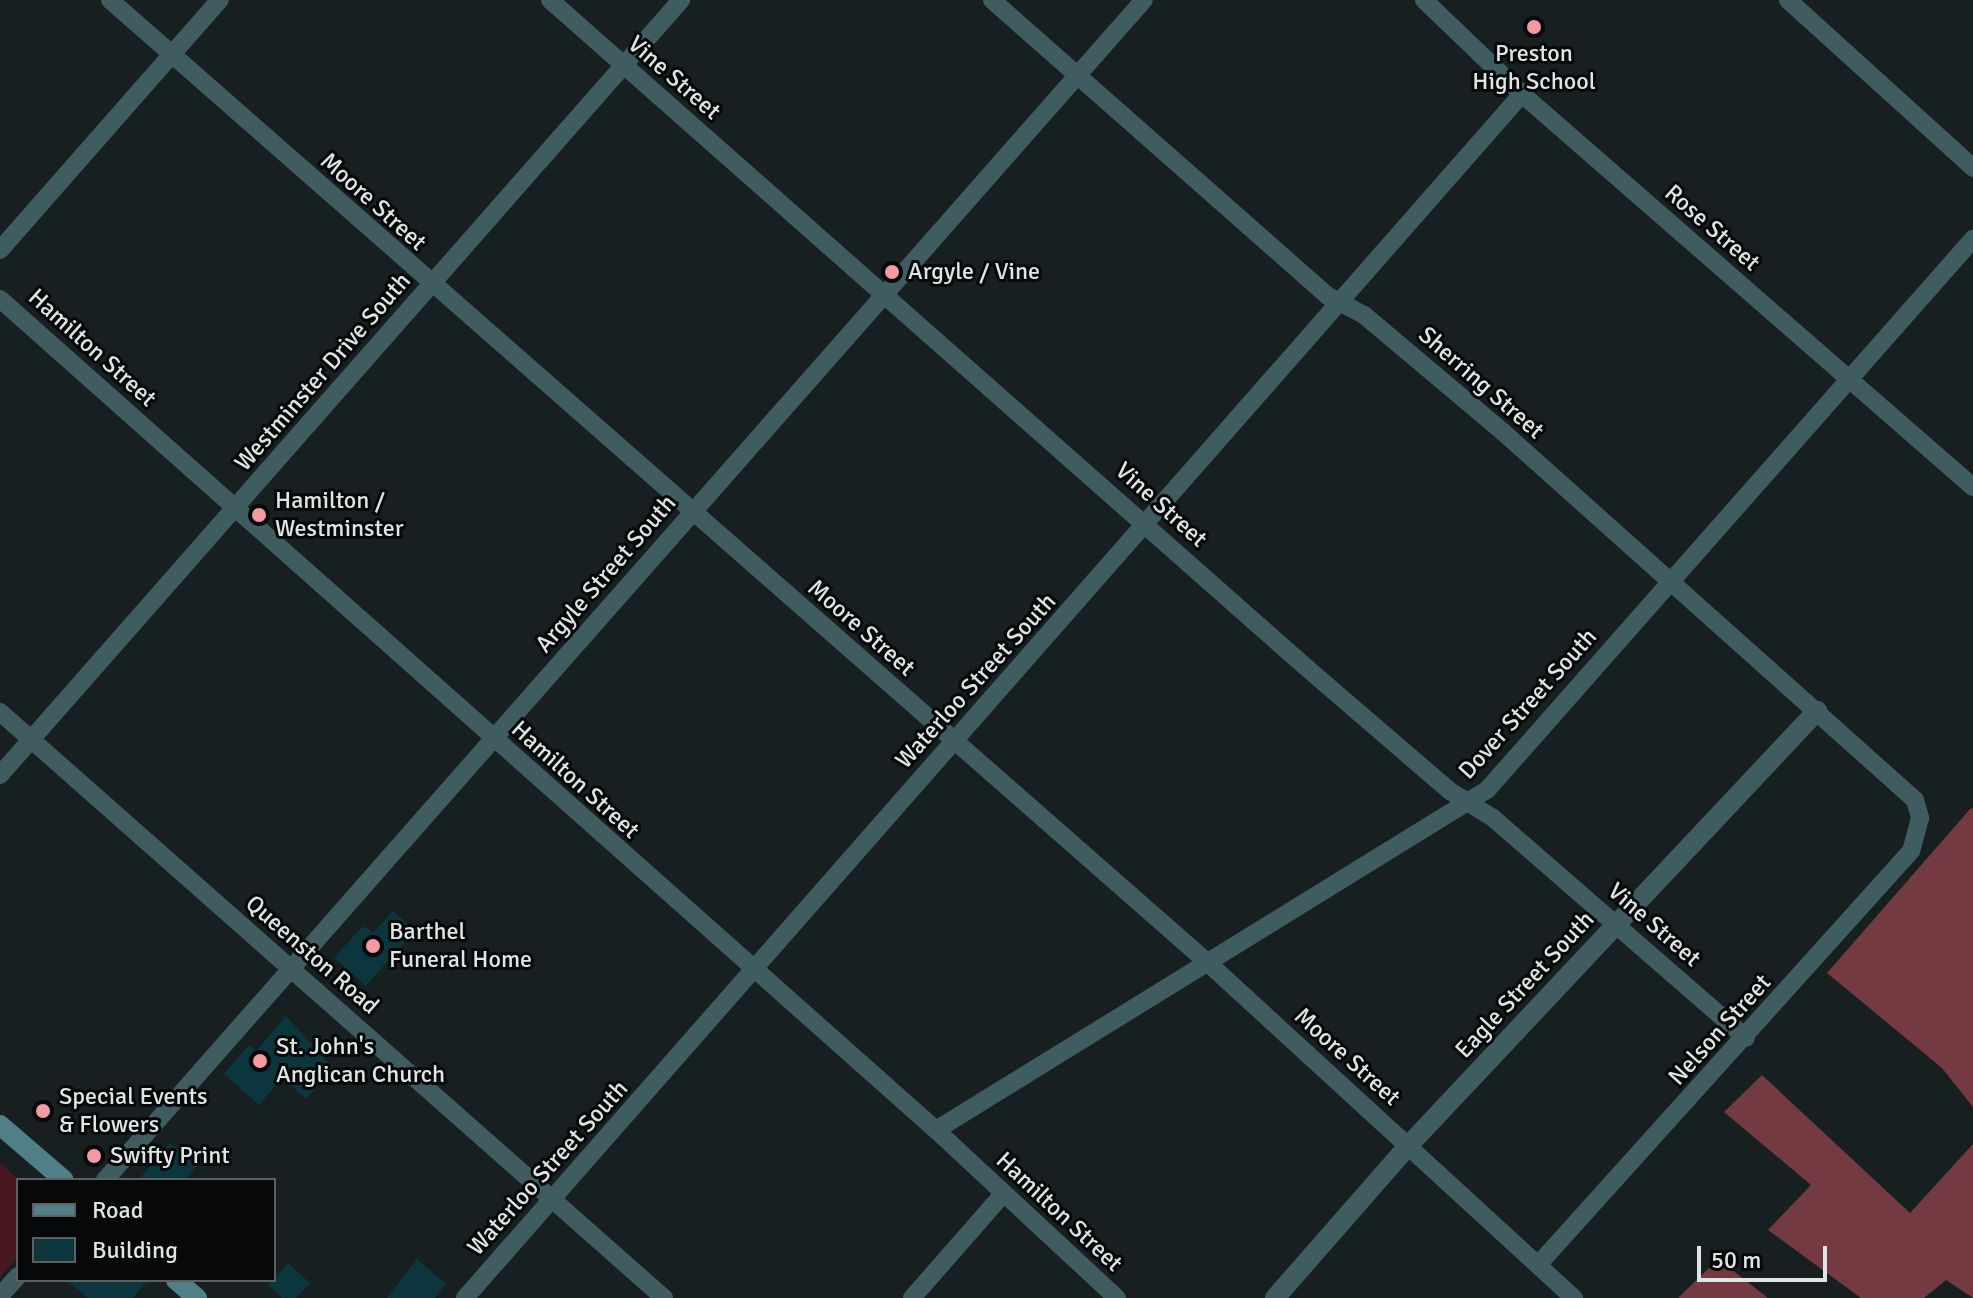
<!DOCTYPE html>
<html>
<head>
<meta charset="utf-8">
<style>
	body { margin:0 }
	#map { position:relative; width:1973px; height:1298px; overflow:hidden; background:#171f21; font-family:Signika,sans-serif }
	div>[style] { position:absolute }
	.green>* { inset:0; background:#47191f }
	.forest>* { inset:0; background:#733b41 }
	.building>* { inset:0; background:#0b363d }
	.minor>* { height:18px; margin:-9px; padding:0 9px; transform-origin:9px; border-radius:9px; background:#3f5c61 }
	.tertiary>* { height:20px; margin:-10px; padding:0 10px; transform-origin:10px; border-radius:10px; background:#3f5c61 }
	.secondary>* { height:20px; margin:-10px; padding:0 10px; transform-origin:10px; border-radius:10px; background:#507f88 }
	.dots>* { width:22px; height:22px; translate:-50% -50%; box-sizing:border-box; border:4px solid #060809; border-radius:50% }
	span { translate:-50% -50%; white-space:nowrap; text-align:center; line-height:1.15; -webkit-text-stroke:6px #060809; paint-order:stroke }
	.poi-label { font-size:24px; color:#dfe4e5 }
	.left { translate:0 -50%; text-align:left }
	.street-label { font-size:24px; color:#dfe4e5 }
	.legend { position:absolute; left:16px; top:1178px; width:260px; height:104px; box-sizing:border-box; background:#060809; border:2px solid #5d6061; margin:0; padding:10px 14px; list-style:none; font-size:24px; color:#dfe4e5 }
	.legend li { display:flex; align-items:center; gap:16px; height:40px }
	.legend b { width:40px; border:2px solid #5d6061 }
	.scale { position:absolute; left:1697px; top:1246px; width:130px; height:36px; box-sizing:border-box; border:4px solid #dfe4e5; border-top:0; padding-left:10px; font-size:24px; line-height:28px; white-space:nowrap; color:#dfe4e5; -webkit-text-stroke:6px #060809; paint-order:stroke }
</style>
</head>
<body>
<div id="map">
	<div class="green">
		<div style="clip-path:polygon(0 1163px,20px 1180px,18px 1257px,0 1277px)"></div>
	</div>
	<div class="forest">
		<div style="clip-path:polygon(1971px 808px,1973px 809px,1973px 1107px,1942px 1068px,1827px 973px)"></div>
		<div style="clip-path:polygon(1762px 1075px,1910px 1213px,1973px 1144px,1973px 1298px,1946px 1280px,1924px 1298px,1861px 1298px,1768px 1230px,1811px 1185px,1724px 1112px)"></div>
		<div style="clip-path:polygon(1718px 1259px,1768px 1298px,1678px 1298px)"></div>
	</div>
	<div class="building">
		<div style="clip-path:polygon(393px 911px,415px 930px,366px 986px,334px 958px,359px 930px,365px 926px,373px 933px)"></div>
		<div style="clip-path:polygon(286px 1016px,333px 1068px,306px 1099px,282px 1078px,259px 1105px,224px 1074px,249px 1045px,256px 1051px)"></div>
		<div style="clip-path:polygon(170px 1143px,197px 1166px,185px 1180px,138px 1180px)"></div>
		<div style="clip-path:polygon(417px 1259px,446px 1284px,435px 1298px,387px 1298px)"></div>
		<div style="clip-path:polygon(288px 1263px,310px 1283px,296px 1298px,282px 1298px,268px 1285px)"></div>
		<div style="clip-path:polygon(66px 1280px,148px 1280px,133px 1298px,88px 1298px)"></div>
	</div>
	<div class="minor">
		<div style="left:110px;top:0;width:1459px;rotate:41.25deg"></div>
		<div style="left:1207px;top:962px;width:498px;rotate:42.5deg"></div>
		<div style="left:550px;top:0;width:1011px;rotate:41.43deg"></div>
		<div style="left:1308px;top:669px;width:187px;rotate:40.7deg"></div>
		<div style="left:1450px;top:791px;width:51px;rotate:32.1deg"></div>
		<div style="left:1493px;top:818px;width:335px;rotate:41deg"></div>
		<div style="left:992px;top:0;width:448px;rotate:41.4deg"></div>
		<div style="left:1328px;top:296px;width:41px;rotate:27.8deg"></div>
		<div style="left:1364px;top:315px;width:182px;rotate:40.1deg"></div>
		<div style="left:1503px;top:432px;width:552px;rotate:41.77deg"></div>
		<div style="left:1915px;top:800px;width:19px;rotate:74deg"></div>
		<div style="left:1920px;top:818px;width:34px;rotate:105deg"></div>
		<div style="left:1911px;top:851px;width:557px;rotate:132.02deg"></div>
		<div style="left:1424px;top:0;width:136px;rotate:43.8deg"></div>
		<div style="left:1522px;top:94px;width:598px;rotate:41.07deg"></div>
		<div style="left:1788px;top:0;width:250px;rotate:42.2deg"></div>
		<div style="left:0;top:250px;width:333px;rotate:-48.7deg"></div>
		<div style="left:0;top:299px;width:1252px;rotate:41.6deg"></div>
		<div style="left:936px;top:1130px;width:247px;rotate:42.9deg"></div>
		<div style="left:0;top:712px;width:886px;rotate:41.43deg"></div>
		<div style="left:0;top:775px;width:1032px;rotate:-48.69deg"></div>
		<div style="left:936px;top:1130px;width:647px;rotate:-31.68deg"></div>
		<div style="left:1487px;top:790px;width:735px;rotate:-48.59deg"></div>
		<div style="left:105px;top:1180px;width:1572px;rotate:-48.64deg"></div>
		<div style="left:0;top:1296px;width:27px;rotate:-48deg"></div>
		<div style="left:465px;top:1298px;width:1602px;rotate:-48.72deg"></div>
		<div style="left:912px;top:1298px;width:138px;rotate:-48.8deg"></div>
	</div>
	<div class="tertiary">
		<div style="left:1275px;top:1298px;width:203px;rotate:-48.8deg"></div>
		<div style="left:1409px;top:1145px;width:596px;rotate:-46.77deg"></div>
	</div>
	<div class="secondary">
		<div style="left:0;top:1125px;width:84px;rotate:40.7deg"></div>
		<div style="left:176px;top:1280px;width:28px;rotate:41deg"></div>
	</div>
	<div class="dots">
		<div style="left:1534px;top:27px;background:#f49aa2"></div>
		<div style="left:892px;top:272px;background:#f49aa2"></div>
		<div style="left:259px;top:515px;background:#f49aa2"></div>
		<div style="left:373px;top:946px;background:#f49aa2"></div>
		<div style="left:260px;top:1061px;background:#f49aa2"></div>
		<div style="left:43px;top:1111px;background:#f49aa2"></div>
		<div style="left:94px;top:1156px;background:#f49aa2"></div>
	</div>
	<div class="poi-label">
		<span style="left:1534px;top:68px">Preston<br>High School</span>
		<span class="left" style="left:908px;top:272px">Argyle / Vine</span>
		<span class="left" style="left:275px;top:515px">Hamilton /<br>Westminster</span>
		<span class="left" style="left:389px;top:946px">Barthel<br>Funeral Home</span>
		<span class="left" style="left:276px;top:1061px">St. John's<br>Anglican Church</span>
		<span class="left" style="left:59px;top:1111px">Special Events<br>&amp; Flowers</span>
		<span class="left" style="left:110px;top:1156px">Swifty Print</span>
	</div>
	<div class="street-label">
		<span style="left:674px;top:78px;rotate:41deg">Vine Street</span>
		<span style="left:373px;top:202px;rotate:42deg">Moore Street</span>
		<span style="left:1712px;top:228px;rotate:41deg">Rose Street</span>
		<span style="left:92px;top:348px;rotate:42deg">Hamilton Street</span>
		<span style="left:323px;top:372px;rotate:-49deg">Westminster Drive South</span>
		<span style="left:1481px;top:383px;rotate:41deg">Sherring Street</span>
		<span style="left:1161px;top:505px;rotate:42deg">Vine Street</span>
		<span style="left:606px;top:574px;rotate:-49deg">Argyle Street South</span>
		<span style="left:861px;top:628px;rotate:41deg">Moore Street</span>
		<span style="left:976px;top:681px;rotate:-48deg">Waterloo Street South</span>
		<span style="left:1528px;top:704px;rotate:-48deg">Dover Street South</span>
		<span style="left:575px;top:780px;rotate:42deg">Hamilton Street</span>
		<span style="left:1654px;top:925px;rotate:41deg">Vine Street</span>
		<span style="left:312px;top:955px;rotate:41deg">Queenston Road</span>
		<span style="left:1525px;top:985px;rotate:-47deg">Eagle Street South</span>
		<span style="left:1720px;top:1030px;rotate:-48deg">Nelson Street</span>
		<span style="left:1347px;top:1057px;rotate:42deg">Moore Street</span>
		<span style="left:548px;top:1168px;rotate:-48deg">Waterloo Street South</span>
		<span style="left:1059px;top:1212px;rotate:43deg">Hamilton Street</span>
	</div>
	<ul class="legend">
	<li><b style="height:10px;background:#507f88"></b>Road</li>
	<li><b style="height:22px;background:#0b363d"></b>Building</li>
	</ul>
	<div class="scale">50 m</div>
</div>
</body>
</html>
